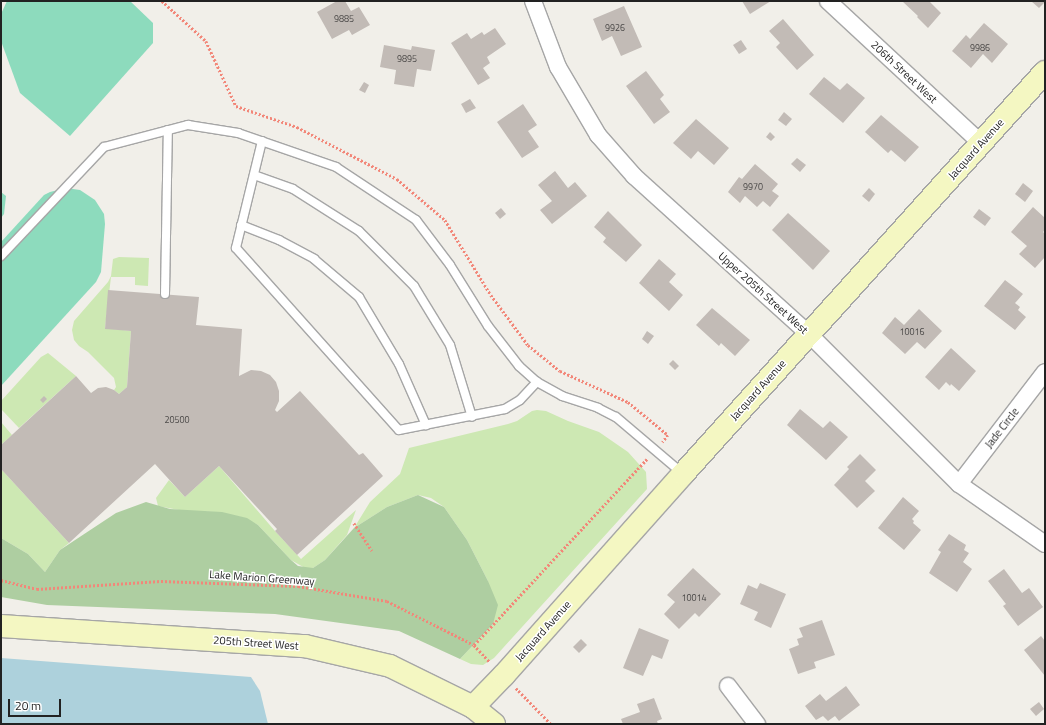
<!DOCTYPE html>
<html>
<head>
<meta charset="utf-8">
<style>
	body { margin:0 }
	#map { position:relative; width:1046px; height:725px; overflow:hidden; background:#f1efe9; font-family:"Titillium Web",sans-serif }
	div>[style] { position:absolute }
	.grass>* { inset:0; background:#cde8b3 }
	.forest>* { inset:0; background:#aecea1 }
	.pitch>* { inset:0; background:#8ddbbd }
	.water>* { inset:0; background:#add1dc }
	.building>* { inset:0; background:#c2bbb6 }
	.path>* { height:2.5px; margin-top:-1.25px; transform-origin:0; background:repeating-linear-gradient(90deg,#f28779 0 2px,transparent 0 4px) }
	.roads { filter:drop-shadow(1px 0 #a6a6a6) drop-shadow(-1px 0 #a6a6a6) drop-shadow(0 1px #a6a6a6) drop-shadow(0 -1px #a6a6a6) }
	.lane>* { height:8px; margin:-4px; padding:0 4px; transform-origin:4px; border-radius:4px; background:#fff }
	.street>* { height:16px; margin:-8px; padding:0 8px; transform-origin:8px; border-radius:8px; background:#fff }
	.secondary>* { height:22px; margin:-11px; padding:0 11px; transform-origin:11px; border-radius:11px; background:#f4f7c2 }
	span { translate:-50% -50%; white-space:nowrap; text-align:center; line-height:1.15; -webkit-text-stroke:3px #fff; paint-order:stroke }
	.number-label { font-size:9px; color:#4a4847 }
	.number-label span { -webkit-text-stroke-width:0 }
	.street-label { font-size:11px; color:#222 }
	.frame { position:absolute; inset:0; border:2px solid #222; pointer-events:none }
	.scale { position:absolute; left:8px; top:699px; width:53px; height:18px; box-sizing:border-box; border:2px solid #222; border-top:0; padding-left:5px; font-size:12px; line-height:14px; white-space:nowrap; color:#222; -webkit-text-stroke:3px #fff; paint-order:stroke }
</style>
</head>
<body>
<div id="map">
	<div class="grass">
		<div style="clip-path:polygon(119px 257px,149px 258px,148px 286px,135px 285px,135px 277px,111px 277px,105px 328px,131px 331px,127px 387px,119px 394px,114px 390px,116px 387px,114px 378px,88px 352px,79px 346px,74px 340px,72px 330px,74px 321px,108px 282px,111px 276px,113px 259px)"></div>
		<div style="clip-path:polygon(48px 353px,76px 376px,19px 428px,1px 409px,1px 401px,41px 357px)"></div>
		<div style="clip-path:polygon(537px 410px,546px 411px,568px 421px,599px 432px,628px 452px,646px 472px,647px 489px,494px 658px,483px 665px,471px 664px,460px 659px,493px 624px,488px 581px,467px 540px,444px 507px,431px 498px,418px 495px,387px 507px,354px 528px,370px 502px,400px 474px,409px 448px,508px 424px,517px 421px,532px 411px)"></div>
		<div style="clip-path:polygon(1px 422px,12px 435px,1px 445px)"></div>
		<div style="clip-path:polygon(219px 466px,275px 531px,301px 559px,356px 510px,347px 535px,325px 560px,313px 568px,305px 568px,291px 560px,258px 525px,241px 517px,215px 512px,184px 511px,158px 506px,156px 498px,169px 480px,185px 497px)"></div>
		<div style="clip-path:polygon(1px 469px,69px 543px,60px 550px,45px 572px,28px 554px,1px 538px)"></div>
	</div>
	<div class="forest">
		<div style="clip-path:polygon(418px 495px,444px 507px,467px 540px,488px 581px,498px 605px,493px 624px,460px 659px,399px 631px,275px 614px,47px 605px,1px 597px,1px 538px,28px 554px,45px 572px,60px 550px,116px 513px,146px 502px,170px 509px,222px 512px,247px 518px,258px 525px,291px 560px,298px 566px,313px 568px,325px 560px,354px 528px,387px 507px)"></div>
	</div>
	<div class="pitch">
		<div style="clip-path:polygon(7px 1px,130px 1px,153px 23px,153px 43px,70px 136px,20px 93px,1px 41px,1px 14px)"></div>
		<div style="clip-path:polygon(66px 188px,80px 190px,95px 200px,104px 214px,105px 224px,101px 272px,96px 282px,1px 386px,1px 242px,44px 195px,50px 192px)"></div>
		<div style="clip-path:polygon(1px 192px,6px 196px,4px 214px,1px 218px)"></div>
	</div>
	<div class="water">
		<div style="clip-path:polygon(1px 658px,251px 677px,260px 691px,268px 724px,1px 724px)"></div>
	</div>
	<div class="building">
		<div style="clip-path:polygon(337px 1px,345px 1px,351px 11px,359px 7px,370px 25px,352px 35px,349px 30px,332px 39px,317px 12px)"></div>
		<div style="clip-path:polygon(742px 1px,771px 1px,750px 14px)"></div>
		<div style="clip-path:polygon(902px 1px,931px 1px,930px 2px,941px 13px,928px 28px,917px 17px,918px 16px)"></div>
		<div style="clip-path:polygon(1031px 1px,1045px 1px,1045px 2px,1039px 8px)"></div>
		<div style="clip-path:polygon(624px 6px,642px 47px,621px 56px,612px 36px,602px 41px,593px 19px)"></div>
		<div style="clip-path:polygon(783px 19px,814px 55px,797px 70px,776px 47px,780px 43px,769px 31px)"></div>
		<div style="clip-path:polygon(984px 23px,1008px 44px,992px 63px,983px 54px,971px 68px,952px 51px,966px 35px,970px 39px)"></div>
		<div style="clip-path:polygon(495px 28px,506px 44px,487px 57px,490px 63px,483px 68px,490px 78px,478px 85px,451px 43px,467px 33px,471px 39px,482px 32px,484px 35px)"></div>
		<div style="clip-path:polygon(741px 40px,747px 49px,739px 54px,733px 45px)"></div>
		<div style="clip-path:polygon(384px 45px,411px 50px,412px 46px,435px 50px,431px 71px,417px 69px,414px 87px,394px 84px,396px 70px,380px 67px)"></div>
		<div style="clip-path:polygon(646px 71px,664px 95px,660px 99px,670px 112px,654px 124px,626px 86px)"></div>
		<div style="clip-path:polygon(824px 77px,840px 90px,847px 83px,865px 98px,843px 123px,809px 94px)"></div>
		<div style="clip-path:polygon(364px 82px,369px 85px,365px 93px,359px 90px)"></div>
		<div style="clip-path:polygon(470px 99px,476px 108px,466px 113px,461px 104px)"></div>
		<div style="clip-path:polygon(523px 104px,537px 125px,528px 131px,539px 147px,522px 158px,497px 122px)"></div>
		<div style="clip-path:polygon(784px 112px,792px 119px,786px 126px,778px 120px)"></div>
		<div style="clip-path:polygon(881px 115px,919px 147px,905px 162px,891px 150px,888px 153px,865px 132px)"></div>
		<div style="clip-path:polygon(696px 119px,729px 148px,714px 165px,698px 151px,691px 159px,673px 143px)"></div>
		<div style="clip-path:polygon(770px 132px,775px 137px,771px 141px,766px 137px)"></div>
		<div style="clip-path:polygon(797px 158px,806px 165px,800px 172px,791px 164px)"></div>
		<div style="clip-path:polygon(755px 164px,778px 184px,772px 191px,779px 196px,770px 207px,763px 201px,757px 207px,745px 196px,740px 203px,728px 192px,739px 177px,742px 179px)"></div>
		<div style="clip-path:polygon(555px 171px,568px 188px,575px 182px,587px 196px,552px 224px,540px 210px,552px 201px,538px 185px)"></div>
		<div style="clip-path:polygon(1023px 183px,1033px 191px,1025px 202px,1015px 194px)"></div>
		<div style="clip-path:polygon(869px 188px,875px 194px,869px 202px,862px 196px)"></div>
		<div style="clip-path:polygon(1033px 207px,1045px 218px,1045px 230px,1043px 232px,1045px 234px,1045px 257px,1035px 268px,1019px 254px,1027px 246px,1011px 232px)"></div>
		<div style="clip-path:polygon(501px 208px,506px 214px,500px 219px,495px 213px)"></div>
		<div style="clip-path:polygon(979px 209px,991px 218px,985px 226px,973px 217px)"></div>
		<div style="clip-path:polygon(608px 211px,642px 245px,626px 262px,603px 242px,606px 238px,594px 227px)"></div>
		<div style="clip-path:polygon(788px 213px,830px 251px,813px 270px,772px 230px)"></div>
		<div style="clip-path:polygon(659px 259px,676px 274px,669px 282px,683px 295px,669px 311px,639px 283px)"></div>
		<div style="clip-path:polygon(1005px 280px,1023px 294px,1015px 303px,1020px 307px,1018px 310px,1026px 317px,1015px 330px,984px 306px)"></div>
		<div style="clip-path:polygon(108px 290px,199px 297px,196px 325px,242px 329px,239px 376px,251px 370px,261px 371px,270px 375px,276px 382px,279px 391px,279px 401px,275px 410px,277px 412px,300px 391px,359px 455px,363px 453px,383px 476px,297px 555px,275px 531px,277px 529px,219px 466px,185px 497px,155px 464px,69px 543px,1px 469px,1px 445px,76px 376px,91px 393px,98px 388px,106px 387px,114px 390px,119px 394px,127px 387px,131px 331px,105px 329px)"></div>
		<div style="clip-path:polygon(712px 308px,750px 340px,735px 356px,721px 343px,719px 346px,696px 325px)"></div>
		<div style="clip-path:polygon(919px 309px,942px 331px,925px 349px,917px 342px,905px 354px,882px 333px,895px 317px,904px 325px)"></div>
		<div style="clip-path:polygon(647px 331px,654px 336px,648px 344px,642px 339px)"></div>
		<div style="clip-path:polygon(951px 348px,976px 371px,959px 391px,951px 384px,950px 386px,946px 382px,939px 390px,925px 377px)"></div>
		<div style="clip-path:polygon(673px 360px,679px 366px,675px 370px,669px 364px)"></div>
		<div style="clip-path:polygon(44px 396px,47px 399px,43px 403px,40px 400px)"></div>
		<div style="clip-path:polygon(800px 409px,823px 428px,830px 421px,848px 437px,826px 460px,787px 425px)"></div>
		<div style="clip-path:polygon(860px 454px,876px 470px,865px 481px,875px 491px,857px 508px,834px 485px,849px 469px,847px 467px)"></div>
		<div style="clip-path:polygon(903px 497px,919px 511px,912px 519px,914px 521px,913px 523px,921px 530px,904px 550px,878px 528px)"></div>
		<div style="clip-path:polygon(949px 534px,966px 545px,964px 550px,969px 553px,963px 562px,972px 569px,957px 592px,929px 573px,941px 552px,938px 550px)"></div>
		<div style="clip-path:polygon(693px 568px,721px 594px,699px 617px,695px 613px,679px 629px,664px 614px,675px 602px,667px 595px)"></div>
		<div style="clip-path:polygon(1004px 569px,1022px 593px,1029px 588px,1043px 607px,1018px 626px,1003px 606px,1006px 604px,988px 581px)"></div>
		<div style="clip-path:polygon(760px 583px,786px 594px,771px 628px,754px 620px,758px 612px,740px 604px,748px 585px,757px 589px)"></div>
		<div style="clip-path:polygon(822px 620px,835px 655px,814px 662px,816px 668px,798px 674px,789px 649px,799px 645px,797px 639px,803px 637px,799px 628px)"></div>
		<div style="clip-path:polygon(639px 628px,669px 640px,662px 659px,652px 655px,643px 676px,623px 668px)"></div>
		<div style="clip-path:polygon(1041px 636px,1045px 641px,1045px 676px,1024px 650px)"></div>
		<div style="clip-path:polygon(581px 639px,587px 645px,579px 653px,573px 647px)"></div>
		<div style="clip-path:polygon(846px 686px,860px 705px,839px 721px,835px 716px,828px 721px,823px 716px,816px 720px,805px 706px,820px 694px,826px 701px)"></div>
		<div style="clip-path:polygon(654px 698px,662px 719px,657px 721px,658px 724px,623px 724px,621px 719px,640px 712px,637px 704px)"></div>
		<div style="clip-path:polygon(1039px 702px,1044px 709px,1036px 716px,1030px 709px)"></div>
	</div>
	<div class="path">
		<div style="left:162px;top:1px;width:59px;rotate:42.3deg"></div>
		<div style="left:206px;top:41px;width:72px;rotate:65.2deg"></div>
		<div style="left:236px;top:106px;width:65px;rotate:19deg"></div>
		<div style="left:297px;top:127px;width:113px;rotate:27.5deg"></div>
		<div style="left:397px;top:179px;width:63px;rotate:40.5deg"></div>
		<div style="left:445px;top:220px;width:88px;rotate:58.5deg"></div>
		<div style="left:491px;top:295px;width:62px;rotate:53.5deg"></div>
		<div style="left:528px;top:345px;width:41px;rotate:39.1deg"></div>
		<div style="left:560px;top:371px;width:75px;rotate:24.5deg"></div>
		<div style="left:628px;top:402px;width:52px;rotate:39.5deg"></div>
		<div style="left:668px;top:435px;width:9px;rotate:126deg"></div>
		<div style="left:354px;top:523px;width:33px;rotate:57deg"></div>
		<div style="left:1px;top:580px;width:37px;rotate:14deg"></div>
		<div style="left:37px;top:589px;width:124px;rotate:-3.7deg"></div>
		<div style="left:161px;top:581px;width:137px;rotate:2.1deg"></div>
		<div style="left:298px;top:586px;width:90px;rotate:9.6deg"></div>
		<div style="left:387px;top:601px;width:97px;rotate:26.8deg"></div>
		<div style="left:474px;top:645px;width:23px;rotate:47deg"></div>
		<div style="left:474px;top:645px;width:254px;rotate:-47.1deg"></div>
		<div style="left:516px;top:688px;width:50px;rotate:45.8deg"></div>
	</div>
	<div class="roads">
		<div class="lane">
			<div style="left:262px;top:141px;width:110px;rotate:103.7deg"></div>
			<div style="left:236px;top:248px;width:244px;rotate:48.2deg"></div>
			<div style="left:399px;top:430px;width:108px;rotate:-11.2deg"></div>
			<div style="left:505px;top:409px;width:17px;rotate:-31deg"></div>
			<div style="left:520px;top:400px;width:25px;rotate:-47deg"></div>
			<div style="left:254px;top:175px;width:41px;rotate:19.7deg"></div>
			<div style="left:293px;top:189px;width:78px;rotate:32.5deg"></div>
			<div style="left:359px;top:231px;width:78px;rotate:45deg"></div>
			<div style="left:414px;top:286px;width:69px;rotate:58.6deg"></div>
			<div style="left:450px;top:345px;width:75px;rotate:73deg"></div>
			<div style="left:241px;top:225px;width:41px;rotate:21.5deg"></div>
			<div style="left:279px;top:240px;width:40px;rotate:28deg"></div>
			<div style="left:314px;top:259px;width:59px;rotate:40.2deg"></div>
			<div style="left:359px;top:297px;width:78px;rotate:59.2deg"></div>
			<div style="left:399px;top:364px;width:67px;rotate:66.1deg"></div>
			<div style="left:1px;top:256px;width:150px;rotate:-46.6deg"></div>
			<div style="left:104px;top:147px;width:87px;rotate:-14.7deg"></div>
			<div style="left:188px;top:125px;width:51px;rotate:9.1deg"></div>
			<div style="left:238px;top:133px;width:104px;rotate:19.1deg"></div>
			<div style="left:336px;top:167px;width:96px;rotate:33.5deg"></div>
			<div style="left:416px;top:220px;width:56px;rotate:52.9deg"></div>
			<div style="left:450px;top:265px;width:72px;rotate:58.1deg"></div>
			<div style="left:488px;top:326px;width:51px;rotate:52.2deg"></div>
			<div style="left:519px;top:366px;width:24px;rotate:42deg"></div>
			<div style="left:537px;top:382px;width:29px;rotate:29deg"></div>
			<div style="left:562px;top:396px;width:38px;rotate:18deg"></div>
			<div style="left:598px;top:408px;width:20px;rotate:27deg"></div>
			<div style="left:616px;top:417px;width:87px;rotate:40.3deg"></div>
			<div style="left:165px;top:294px;width:164px;rotate:-89deg"></div>
		</div>
		<div class="street">
			<div style="left:533px;top:1px;width:71px;rotate:69.3deg"></div>
			<div style="left:558px;top:67px;width:79px;rotate:59.5deg"></div>
			<div style="left:598px;top:135px;width:55px;rotate:48.7deg"></div>
			<div style="left:634px;top:176px;width:236px;rotate:42.1deg"></div>
			<div style="left:809px;top:334px;width:212px;rotate:45deg"></div>
			<div style="left:959px;top:484px;width:105px;rotate:34.9deg"></div>
			<div style="left:828px;top:1px;width:209px;rotate:42.9deg"></div>
			<div style="left:959px;top:484px;width:141px;rotate:-52.5deg"></div>
			<div style="left:728px;top:686px;width:48px;rotate:52.7deg"></div>
		</div>
		<div class="secondary">
			<div style="left:1px;top:626px;width:305px;rotate:3.8deg"></div>
			<div style="left:305px;top:646px;width:87px;rotate:13.2deg"></div>
			<div style="left:390px;top:666px;width:93px;rotate:26.3deg"></div>
			<div style="left:473px;top:707px;width:27px;rotate:39deg"></div>
			<div style="left:473px;top:707px;width:45px;rotate:-45.9deg"></div>
			<div style="left:504px;top:675px;width:269px;rotate:-48.3deg"></div>
			<div style="left:683px;top:474px;width:541px;rotate:-48deg"></div>
		</div>
	</div>
	<div class="number-label">
		<span style="left:344px;top:19px">9885</span>
		<span style="left:615px;top:28px">9926</span>
		<span style="left:980px;top:48px">9986</span>
		<span style="left:407px;top:59px">9895</span>
		<span style="left:753px;top:187px">9970</span>
		<span style="left:912px;top:332px">10016</span>
		<span style="left:177px;top:420px">20500</span>
		<span style="left:694px;top:598px">10014</span>
	</div>
	<div class="street-label">
		<span style="left:904px;top:72px;rotate:43deg">206th Street West</span>
		<span style="left:976px;top:149px;rotate:-48deg">Jacquard Avenue</span>
		<span style="left:763px;top:293px;rotate:42deg">Upper 205th Street West</span>
		<span style="left:758px;top:390px;rotate:-48deg">Jacquard Avenue</span>
		<span style="left:1002px;top:428px;rotate:-52deg">Jade Circle</span>
		<span style="left:262px;top:578px;rotate:4deg">Lake Marion Greenway</span>
		<span style="left:543px;top:631px;rotate:-48deg">Jacquard Avenue</span>
		<span style="left:256px;top:643px;rotate:4deg">205th Street West</span>
	</div>
	<div class="frame"></div>
	<div class="scale">20 m</div>
</div>
</body>
</html>
